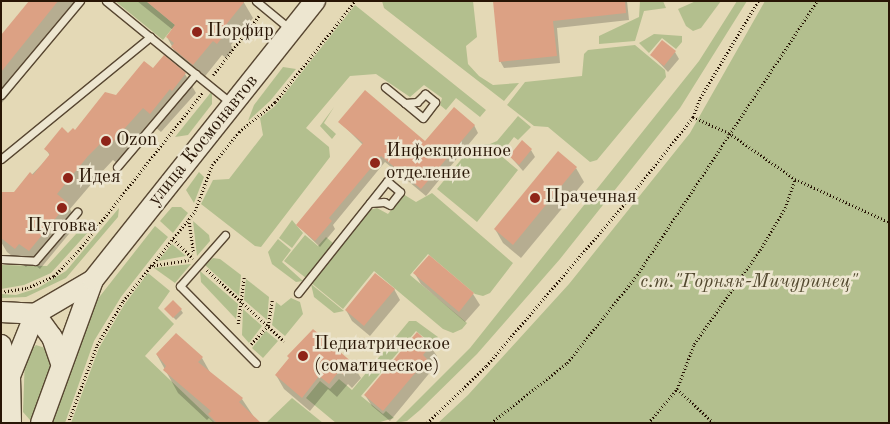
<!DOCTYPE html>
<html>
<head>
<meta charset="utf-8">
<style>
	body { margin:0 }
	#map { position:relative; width:890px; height:424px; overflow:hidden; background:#e4d9b6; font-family:"Old Standard TT",serif }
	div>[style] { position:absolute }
	.green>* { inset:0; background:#b3bf8e }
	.shadow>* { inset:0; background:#0003 }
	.building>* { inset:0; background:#dca184 }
	.path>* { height:2.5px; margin-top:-1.25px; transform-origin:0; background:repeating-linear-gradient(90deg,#281505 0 1px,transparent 0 3.5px) }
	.roads { filter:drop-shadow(1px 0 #574631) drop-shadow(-1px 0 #574631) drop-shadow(0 1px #574631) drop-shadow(0 -1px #574631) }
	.lane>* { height:7px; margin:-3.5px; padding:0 3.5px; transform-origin:3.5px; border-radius:3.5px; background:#ede6d0 }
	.secondary>* { height:20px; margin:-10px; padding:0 10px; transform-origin:10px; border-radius:10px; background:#ede6d0 }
	.dots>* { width:14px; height:14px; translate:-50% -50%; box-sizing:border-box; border:2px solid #ede6d0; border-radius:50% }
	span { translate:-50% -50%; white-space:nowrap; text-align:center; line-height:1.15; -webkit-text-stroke:5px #ede6d0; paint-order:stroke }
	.poi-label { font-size:19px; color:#281505 }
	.left { translate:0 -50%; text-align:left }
	.street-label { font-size:19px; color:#281505 }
	.park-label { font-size:19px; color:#52482e; font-style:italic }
	.frame { position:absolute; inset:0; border:2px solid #281505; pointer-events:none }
</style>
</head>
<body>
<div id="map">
	<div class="green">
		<div style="clip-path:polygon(115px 1px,146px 1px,175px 25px,163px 40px)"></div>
		<div style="clip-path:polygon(382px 1px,473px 1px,477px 37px,466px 46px,468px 64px,479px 76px,493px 85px,519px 83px,504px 101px,384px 8px)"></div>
		<div style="clip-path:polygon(640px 1px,663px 1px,666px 8px,644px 11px,635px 41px,599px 44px,599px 36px,639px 17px)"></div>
		<div style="clip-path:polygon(696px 1px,721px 1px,701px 28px,693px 31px,686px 26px,678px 9px)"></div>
		<div style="clip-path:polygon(737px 1px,747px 1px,680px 108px,560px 259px,477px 354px,420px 410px,407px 421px,395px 423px,470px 348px,699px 61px)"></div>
		<div style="clip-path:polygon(765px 1px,889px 1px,889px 423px,438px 423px,468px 395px,569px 284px,690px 133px)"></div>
		<div style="clip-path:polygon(355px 5px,486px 110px,480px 117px,456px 98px,446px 110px,440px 105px,442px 98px,424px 85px,410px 97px,376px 74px,350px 76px,306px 128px,329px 147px,330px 157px,261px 247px,255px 246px,201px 204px,213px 180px,229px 179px,263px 135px,260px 118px,275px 106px)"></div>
		<div style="clip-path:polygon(654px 34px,682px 36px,682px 42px,676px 49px,662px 38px,649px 53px,639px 43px)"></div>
		<div style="clip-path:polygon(635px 45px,665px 70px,666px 77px,597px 160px,590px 162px,548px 127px,534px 126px,507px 105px,525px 82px,582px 76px,584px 54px,588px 50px)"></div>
		<div style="clip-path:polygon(283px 67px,296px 69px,270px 101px,248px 121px,254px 105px)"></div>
		<div style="clip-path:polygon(212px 91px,212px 104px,188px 135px,175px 137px)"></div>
		<div style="clip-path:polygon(334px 107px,324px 123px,336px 134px,332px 139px,320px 126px)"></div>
		<div style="clip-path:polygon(518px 116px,531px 127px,518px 140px,514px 137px,500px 155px,518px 170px,477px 222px,437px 189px,473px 145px,490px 144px,497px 141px)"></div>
		<div style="clip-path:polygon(199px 172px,204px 177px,194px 203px,186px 190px)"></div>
		<div style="clip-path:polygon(432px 193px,513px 263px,490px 293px,483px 296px,475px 294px,428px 254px,410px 275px,467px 323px,462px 329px,453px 333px,443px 329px,374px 271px,343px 309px,310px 282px,365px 211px,377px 208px,388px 214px,403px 194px,416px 202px)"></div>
		<div style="clip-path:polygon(172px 207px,181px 207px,188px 213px,173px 233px,160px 221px)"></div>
		<div style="clip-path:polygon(119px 208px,118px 217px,66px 278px,26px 297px,1px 298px,1px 294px,16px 295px,38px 288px,66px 271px)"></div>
		<div style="clip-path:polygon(292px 220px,303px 233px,292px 248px,279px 238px)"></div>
		<div style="clip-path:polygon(193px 221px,209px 235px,210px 241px,197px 256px)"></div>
		<div style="clip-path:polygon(86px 223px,90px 224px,90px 230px,51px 273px,24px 285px,1px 289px,1px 265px,47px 266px)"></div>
		<div style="clip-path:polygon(155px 226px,168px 237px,121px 297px,94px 341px,65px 423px,52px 423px,84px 326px,97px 300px)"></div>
		<div style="clip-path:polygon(305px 235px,318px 246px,326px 237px,333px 243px,306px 278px,284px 261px)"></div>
		<div style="clip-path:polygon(278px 239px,291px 250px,282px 262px,303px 281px,296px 282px,272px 264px,268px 252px)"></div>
		<div style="clip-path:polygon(172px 244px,186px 256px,158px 261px)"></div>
		<div style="clip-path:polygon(213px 258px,220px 259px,241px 275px,239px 296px,205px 265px)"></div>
		<div style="clip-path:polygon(191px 264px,175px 283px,154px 268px)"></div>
		<div style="clip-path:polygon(200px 271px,238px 304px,236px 319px,201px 282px)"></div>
		<div style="clip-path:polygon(148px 273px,170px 291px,158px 308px,174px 324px,145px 356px,215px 423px,71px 423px,99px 348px,124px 305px)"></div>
		<div style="clip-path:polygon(246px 279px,269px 297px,267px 320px,244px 300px)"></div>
		<div style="clip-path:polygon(311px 284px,344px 311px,334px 313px,314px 297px)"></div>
		<div style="clip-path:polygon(291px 298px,300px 302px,303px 314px,285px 336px,272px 325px,276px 302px,281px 306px)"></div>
		<div style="clip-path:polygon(243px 309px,262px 326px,249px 343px,242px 335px)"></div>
		<div style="clip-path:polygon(409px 321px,416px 321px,438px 337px,432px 344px,416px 331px,361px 396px,383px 414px,386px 411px,394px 418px,377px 423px,336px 423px,306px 398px,320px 381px,330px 389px,339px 379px,352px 390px)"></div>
		<div style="clip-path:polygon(266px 331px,278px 341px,263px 358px,252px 348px)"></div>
		<div style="clip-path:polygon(36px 345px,48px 349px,51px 363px,37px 411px,30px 420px,23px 412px,25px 356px)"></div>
		<div style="clip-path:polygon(292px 398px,323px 423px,266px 423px)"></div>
	</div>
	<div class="shadow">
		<div style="clip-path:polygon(31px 1px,76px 1px,79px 7px,1px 104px,1px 37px)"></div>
		<div style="clip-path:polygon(137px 1px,243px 1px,253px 18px,231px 45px,233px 50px,226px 58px,222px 55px,202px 80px,181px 63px,167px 37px,173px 30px)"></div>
		<div style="clip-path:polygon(494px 1px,627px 1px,629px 20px,557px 28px,560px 63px,504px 68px,500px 61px)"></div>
		<div style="clip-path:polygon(675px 52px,679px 59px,668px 72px,652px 55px)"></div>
		<div style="clip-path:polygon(164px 57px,185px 74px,196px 93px,161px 132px,154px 126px,119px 165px,113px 160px,99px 175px,70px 209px,78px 223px,40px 269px,31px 262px,26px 267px,7px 252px,1px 242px,1px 193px,14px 193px,50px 156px,46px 149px,75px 131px,153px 70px)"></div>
		<div style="clip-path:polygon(340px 122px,425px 143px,474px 125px,478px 133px,426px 196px,385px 162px,333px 225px,335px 229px,320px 247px,297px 225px,363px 145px)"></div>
		<div style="clip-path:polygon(531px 150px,535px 157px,523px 171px,510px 156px)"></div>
		<div style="clip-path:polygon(576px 168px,584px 182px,521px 258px,503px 243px,495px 229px)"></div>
		<div style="clip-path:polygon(429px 256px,473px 294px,480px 305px,465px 322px,421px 284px,415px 274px)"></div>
		<div style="clip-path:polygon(394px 289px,400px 300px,370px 336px,352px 321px,346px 310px)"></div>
		<div style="clip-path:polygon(181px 310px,183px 313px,176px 320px,168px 312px)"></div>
		<div style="clip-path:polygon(313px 331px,352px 364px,361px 378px,352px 388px,348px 384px,337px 397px,328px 389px,310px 411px,284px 389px,276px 375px)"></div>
		<div style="clip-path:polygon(430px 346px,437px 356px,429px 365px,432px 370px,390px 421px,372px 406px,365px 395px)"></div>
		<div style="clip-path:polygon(157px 355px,202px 358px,211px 374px,242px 399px,258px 423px,214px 423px,209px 418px,207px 420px,178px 393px)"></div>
	</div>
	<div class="building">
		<div style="clip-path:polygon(29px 1px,58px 1px,1px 72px,1px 35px)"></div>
		<div style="clip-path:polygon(146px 1px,245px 1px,221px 31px,225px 34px,217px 44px,213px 41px,193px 65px,171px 47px,174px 43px,166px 37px,175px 25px)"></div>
		<div style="clip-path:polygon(493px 1px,625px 1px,626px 13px,553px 21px,557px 56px,499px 62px)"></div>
		<div style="clip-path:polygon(662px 40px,676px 51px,664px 66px,650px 55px)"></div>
		<div style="clip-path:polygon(164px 55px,186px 73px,172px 91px,170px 89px,150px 114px,143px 108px,108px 147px,102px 142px,88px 156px,57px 194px,68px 203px,29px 251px,19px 244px,15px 249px,1px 238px,1px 192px,14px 192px,30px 172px,33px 175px,50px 154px,44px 149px,62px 127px,68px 133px,73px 128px,75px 130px,105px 92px,116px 95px,144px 61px,153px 68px)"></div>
		<div style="clip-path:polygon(365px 90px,425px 141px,454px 107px,475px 125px,421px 189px,381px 156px,329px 218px,332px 221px,315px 241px,296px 225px,363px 143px,338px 122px)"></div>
		<div style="clip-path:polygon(522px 140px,532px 149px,519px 165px,509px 156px)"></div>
		<div style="clip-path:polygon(558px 151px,577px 167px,513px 245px,494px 229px)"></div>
		<div style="clip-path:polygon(429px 255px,474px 293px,459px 312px,413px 273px)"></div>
		<div style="clip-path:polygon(375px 273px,395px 289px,364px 326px,345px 310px)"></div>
		<div style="clip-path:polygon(173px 300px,182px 309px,173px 318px,164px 309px)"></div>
		<div style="clip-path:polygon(313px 329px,353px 363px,344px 375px,339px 371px,329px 384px,319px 376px,302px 398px,275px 375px,289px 358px,287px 356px)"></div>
		<div style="clip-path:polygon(417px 332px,431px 345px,423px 355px,427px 359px,383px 411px,364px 395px)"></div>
		<div style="clip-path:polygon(176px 333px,203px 357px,198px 362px,243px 398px,239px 402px,261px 423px,217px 423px,208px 414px,211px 411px,163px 370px,166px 366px,156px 354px)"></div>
	</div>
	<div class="path">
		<div style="left:213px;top:75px;width:75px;rotate:-52.1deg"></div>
		<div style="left:693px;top:117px;width:39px;rotate:24deg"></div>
		<div style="left:729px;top:133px;width:80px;rotate:34.9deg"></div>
		<div style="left:795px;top:179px;width:103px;rotate:24.6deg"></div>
		<div style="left:189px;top:219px;width:35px;rotate:82deg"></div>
		<div style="left:173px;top:239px;width:28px;rotate:44deg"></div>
		<div style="left:150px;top:266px;width:39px;rotate:-9deg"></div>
		<div style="left:207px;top:270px;width:105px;rotate:42.7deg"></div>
		<div style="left:1px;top:292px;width:26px;rotate:-9deg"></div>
		<div style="left:27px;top:288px;width:30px;rotate:-24deg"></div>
		<div style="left:54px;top:276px;width:35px;rotate:-46deg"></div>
		<div style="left:78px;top:251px;width:202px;rotate:-51.8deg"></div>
		<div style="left:238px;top:324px;width:47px;rotate:-82.7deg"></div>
		<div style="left:251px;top:344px;width:25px;rotate:-47deg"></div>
		<div style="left:268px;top:326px;width:26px;rotate:-81deg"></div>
		<div style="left:677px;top:389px;width:48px;rotate:-69.3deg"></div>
		<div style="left:694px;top:344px;width:115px;rotate:-54.9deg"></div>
		<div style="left:760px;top:250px;width:49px;rotate:-59.2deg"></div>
		<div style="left:785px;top:208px;width:31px;rotate:-71deg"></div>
		<div style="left:68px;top:423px;width:83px;rotate:-69.6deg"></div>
		<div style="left:97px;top:345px;width:51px;rotate:-59.4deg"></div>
		<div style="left:123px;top:301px;width:115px;rotate:-51.3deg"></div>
		<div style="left:195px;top:211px;width:49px;rotate:-69.7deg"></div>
		<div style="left:212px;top:165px;width:43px;rotate:-50.7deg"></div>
		<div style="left:239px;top:132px;width:47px;rotate:-39.8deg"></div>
		<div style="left:275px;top:102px;width:129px;rotate:-51.6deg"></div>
		<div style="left:427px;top:423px;width:82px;rotate:-44deg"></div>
		<div style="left:486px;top:366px;width:214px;rotate:-49.5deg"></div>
		<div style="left:625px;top:203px;width:110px;rotate:-51.7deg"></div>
		<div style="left:693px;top:117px;width:20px;rotate:-70deg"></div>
		<div style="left:700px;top:98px;width:113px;rotate:-59.1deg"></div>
		<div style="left:491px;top:423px;width:97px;rotate:-38.3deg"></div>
		<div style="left:567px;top:363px;width:112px;rotate:-51.5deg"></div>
		<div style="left:637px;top:275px;width:328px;rotate:-56.7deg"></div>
		<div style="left:648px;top:423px;width:45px;rotate:-49.5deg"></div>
		<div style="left:677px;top:389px;width:50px;rotate:42.6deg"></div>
	</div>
	<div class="roads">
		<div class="lane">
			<div style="left:106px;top:1px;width:57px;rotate:39.3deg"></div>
			<div style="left:256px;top:1px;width:44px;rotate:39.5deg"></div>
			<div style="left:385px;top:87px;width:26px;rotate:39deg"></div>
			<div style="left:405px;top:103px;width:23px;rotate:40deg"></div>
			<div style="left:423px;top:118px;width:20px;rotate:-53deg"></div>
			<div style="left:435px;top:102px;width:13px;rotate:-141deg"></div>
			<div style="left:425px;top:94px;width:11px;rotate:135deg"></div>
			<div style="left:417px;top:102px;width:12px;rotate:175deg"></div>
			<div style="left:1px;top:95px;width:123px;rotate:-50deg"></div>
			<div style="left:1px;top:159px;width:193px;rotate:-39.3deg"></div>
			<div style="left:150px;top:37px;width:104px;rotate:39.2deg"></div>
			<div style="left:117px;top:167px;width:122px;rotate:-49.7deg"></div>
			<div style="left:225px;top:235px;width:68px;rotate:131.4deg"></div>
			<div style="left:180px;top:286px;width:108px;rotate:45.4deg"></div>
			<div style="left:1px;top:259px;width:34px;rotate:3deg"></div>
			<div style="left:35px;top:261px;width:65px;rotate:-49.4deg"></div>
			<div style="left:298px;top:293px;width:143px;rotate:-51.5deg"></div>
			<div style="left:387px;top:181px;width:17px;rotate:40deg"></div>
			<div style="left:400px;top:192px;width:16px;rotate:128deg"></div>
			<div style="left:390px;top:205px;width:7px;rotate:-153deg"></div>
			<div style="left:384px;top:202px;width:14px;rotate:176deg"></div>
		</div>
		<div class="secondary">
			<div style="left:1px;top:312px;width:34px;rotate:3deg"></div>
			<div style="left:35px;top:314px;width:67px;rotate:-30.4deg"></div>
			<div style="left:35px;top:314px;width:29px;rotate:54deg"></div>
			<div style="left:52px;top:337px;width:28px;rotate:71deg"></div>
			<div style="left:1px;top:345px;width:32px;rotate:74deg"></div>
			<div style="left:10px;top:376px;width:47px;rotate:88.8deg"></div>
			<div style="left:10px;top:376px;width:67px;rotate:-68deg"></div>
			<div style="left:41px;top:423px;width:152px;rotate:-70deg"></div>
			<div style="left:93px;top:280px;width:357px;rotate:-51.5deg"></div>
		</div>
	</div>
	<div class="dots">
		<div style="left:197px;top:32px;background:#8f2418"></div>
		<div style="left:106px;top:141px;background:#8f2418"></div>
		<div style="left:375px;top:163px;background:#8f2418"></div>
		<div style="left:68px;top:178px;background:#8f2418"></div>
		<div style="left:535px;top:198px;background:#8f2418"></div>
		<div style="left:62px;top:208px;background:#8f2418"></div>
		<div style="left:303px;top:356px;background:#8f2418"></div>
	</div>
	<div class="poi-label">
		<span class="left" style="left:207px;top:32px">Порфир</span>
		<span class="left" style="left:116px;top:141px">Ozon</span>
		<span class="left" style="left:386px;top:163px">Инфекционное<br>отделение</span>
		<span class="left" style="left:78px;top:178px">Идея</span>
		<span class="left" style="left:545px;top:198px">Прачечная</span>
		<span style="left:62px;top:227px">Пуговка</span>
		<span class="left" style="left:314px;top:356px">Педиатрическое<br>(соматическое)</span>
	</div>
	<div class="street-label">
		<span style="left:204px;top:141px;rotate:-51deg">улица Космонавтов</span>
	</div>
	<div class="park-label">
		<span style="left:749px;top:283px">с.т."Горняк-Мичуринец"</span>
	</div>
	<div class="frame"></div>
</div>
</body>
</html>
